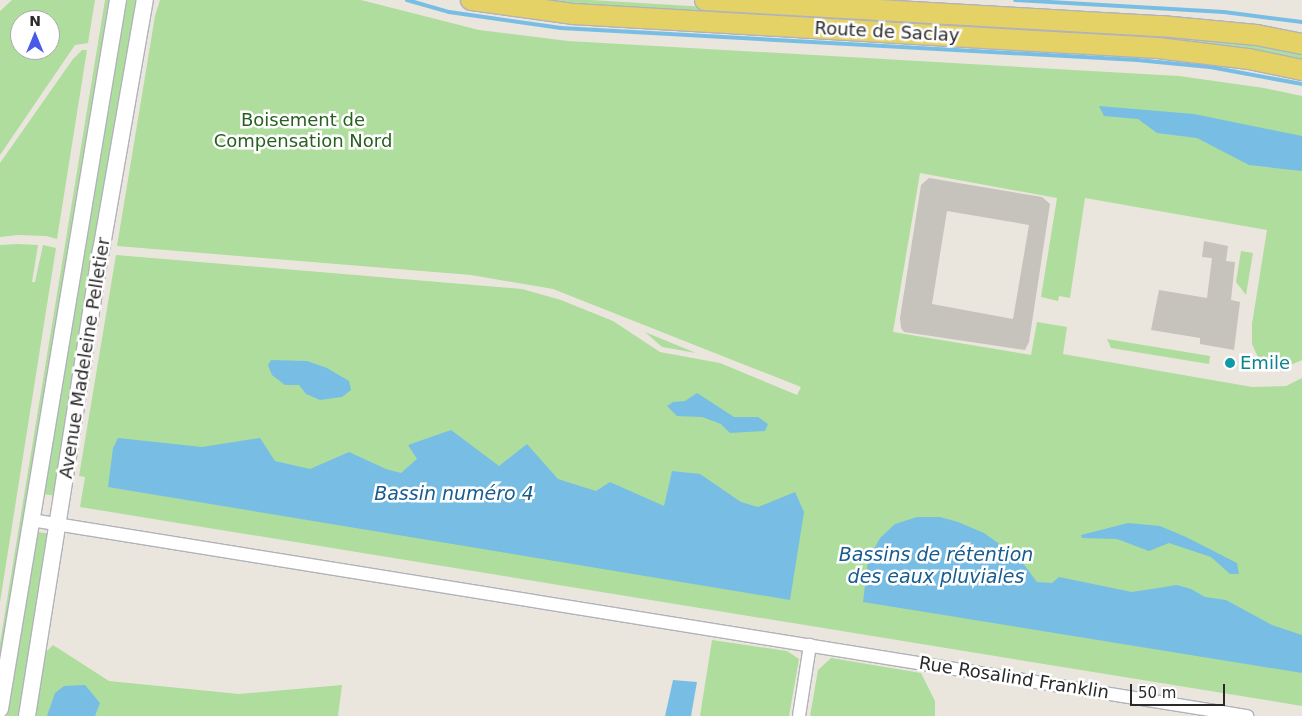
<!DOCTYPE html>
<html>
<head>
<meta charset="utf-8">
<style>
	body { margin:0 }
	#map { position:relative; width:1302px; height:716px; overflow:hidden; background:#ebe6dd; font-family:"DejaVu Sans",sans-serif }
	div>[style] { position:absolute }
	.green>* { inset:0; background:#aedd9d }
	.water>* { inset:0; background:#78bee4 }
	.stream>* { height:4px; margin:-2px; padding:0 2px; transform-origin:2px; border-radius:2px; background:#78bee4 }
	.building>* { inset:0; background:#c6c2bc }
	.roads { filter:drop-shadow(1px 0 #b0b2bc) drop-shadow(-1px 0 #b0b2bc) drop-shadow(0 1px #b0b2bc) drop-shadow(0 -1px #b0b2bc) }
	.minor>* { height:12px; margin:-6px; padding:0 6px; transform-origin:6px; border-radius:6px; background:#fff }
	.tertiary>* { height:16px; margin:-8px; padding:0 8px; transform-origin:8px; border-radius:8px; background:#fff }
	.primary>* { height:20px; margin:-10px; padding:0 10px; transform-origin:10px; border-radius:10px; background:#e5d267 }
	.dots>* { width:14px; height:14px; translate:-50% -50%; box-sizing:border-box; border:2px solid #fff; border-radius:50% }
	span { translate:-50% -50%; white-space:nowrap; text-align:center; line-height:1.15; -webkit-text-stroke:5px #fff; paint-order:stroke }
	.street-label { font-size:18px; color:#2a2a2a }
	.park-label { font-size:18px; color:#286020 }
	.culture-label { font-size:18px; color:#0d838f }
	.left { translate:0 -50%; text-align:left }
	.water-label { font-size:19px; color:#185c8f; font-style:italic }
	.north { position:absolute; left:10px; top:10px; width:50px; height:50px; box-sizing:border-box; background:#fff; border:1px solid #aaa; border-radius:50%; rotate:0deg; font-size:14px; font-weight:700; line-height:20px; text-align:center; color:#2a2a2a }
	.north::after { content:''; display:block; margin:auto; width:18px; height:22px; background:#495aeb; clip-path:polygon(50% 0,100% 100%,50% 72%,0 100%) }
	.scale { position:absolute; left:1130px; top:684px; width:95px; height:22px; box-sizing:border-box; border:2px solid #2a2a2a; border-top:0; padding-left:6px; font-size:15px; line-height:18px; white-space:nowrap; color:#2a2a2a; -webkit-text-stroke:4px #fff; paint-order:stroke }
</style>
</head>
<body>
<div id="map">
	<div class="green">
		<div style="clip-path:polygon(evenodd,12px 0,95px 0,88px 43px,75px 45px,0 155px,0 11px,12px 0,20px 20px,50px 20px,50px 50px,20px 50px,20px 20px)"></div>
		<div style="clip-path:polygon(105px 0,111px 0,0 683px,0 643px)"></div>
		<div style="clip-path:polygon(124px 0,139px 0,57px 496px,43px 494px)"></div>
		<div style="clip-path:polygon(160px 0,361px 0,479px 30px,568px 41px,1179px 76px,1264px 88px,1302px 96px,1302px 360px,1286px 367px,1267px 369px,1261px 364px,1252px 344px,1252px 324px,1267px 230px,1085px 198px,1070px 298px,1059px 296px,1058px 301px,1041px 297px,1057px 198px,920px 173px,893px 332px,1031px 355px,1037px 322px,1067px 327px,1063px 354px,1252px 387px,1286px 386px,1302px 378px,1302px 706px,80px 507px,85px 477px,79px 476px,116px 255px,522px 289px,561px 300px,613px 321px,660px 352px,720px 363px,797px 395px,801px 387px,553px 289px,471px 275px,117px 246px,155px 16px)"></div>
		<div style="clip-path:polygon(517px 0,591px 0,1124px 32px,1302px 48px,1302px 62px)"></div>
		<div style="clip-path:polygon(82px 50px,87px 50px,57px 239px,46px 236px,18px 235px,0 237px,0 163px,73px 59px)"></div>
		<div style="clip-path:polygon(17px 244px,38px 245px,32px 282px,35px 282px,43px 245px,56px 248px,0 602px,0 245px)"></div>
		<div style="clip-path:polygon(1241px 251px,1253px 253px,1246px 295px,1236px 282px)"></div>
		<div style="clip-path:polygon(645px 332px,696px 353px,662px 347px)"></div>
		<div style="clip-path:polygon(1107px 339px,1210px 356px,1209px 364px,1111px 348px)"></div>
		<div style="clip-path:polygon(37px 532px,52px 534px,22px 716px,7px 716px)"></div>
		<div style="clip-path:polygon(712px 640px,787px 651px,799px 659px,789px 716px,700px 716px)"></div>
		<div style="clip-path:polygon(53px 645px,109px 681px,239px 694px,342px 685px,338px 716px,35px 716px,45px 653px)"></div>
		<div style="clip-path:polygon(831px 658px,921px 673px,935px 701px,935px 716px,810px 716px,818px 670px)"></div>
	</div>
	<div class="water">
		<div style="clip-path:polygon(1099px 106px,1194px 114px,1302px 136px,1302px 171px,1249px 165px,1197px 138px,1157px 133px,1138px 119px,1104px 116px)"></div>
		<div style="clip-path:polygon(271px 360px,307px 361px,327px 368px,349px 381px,351px 390px,342px 397px,320px 400px,306px 394px,299px 385px,285px 385px,272px 375px,268px 365px)"></div>
		<div style="clip-path:polygon(697px 393px,734px 417px,758px 417px,768px 424px,765px 431px,730px 433px,721px 424px,702px 417px,677px 416px,667px 406px,673px 402px,685px 401px)"></div>
		<div style="clip-path:polygon(451px 430px,499px 466px,527px 444px,558px 479px,596px 491px,610px 482px,664px 506px,672px 471px,700px 474px,741px 502px,758px 507px,795px 492px,804px 512px,790px 600px,108px 487px,113px 448px,118px 438px,202px 447px,260px 438px,275px 461px,310px 469px,349px 452px,386px 469px,401px 473px,417px 459px,408px 445px)"></div>
		<div style="clip-path:polygon(917px 517px,940px 517px,958px 522px,984px 533px,1019px 558px,1037px 582px,1052px 583px,1059px 577px,1132px 592px,1177px 585px,1191px 589px,1205px 597px,1226px 600px,1272px 625px,1302px 635px,1302px 673px,863px 602px,868px 560px,880px 538px,895px 524px)"></div>
		<div style="clip-path:polygon(1128px 523px,1160px 526px,1186px 537px,1237px 563px,1239px 574px,1230px 574px,1211px 557px,1169px 543px,1149px 551px,1117px 539px,1082px 538px,1081px 535px)"></div>
		<div style="clip-path:polygon(673px 680px,697px 682px,691px 716px,665px 716px)"></div>
		<div style="clip-path:polygon(85px 685px,100px 703px,95px 716px,47px 716px,55px 693px,64px 686px)"></div>
	</div>
	<div class="stream">
		<div style="left:407px;top:0;width:44px;rotate:15.9deg"></div>
		<div style="left:449px;top:12px;width:113px;rotate:8.1deg"></div>
		<div style="left:561px;top:28px;width:577px;rotate:3.18deg"></div>
		<div style="left:1137px;top:60px;width:73px;rotate:5.5deg"></div>
		<div style="left:1210px;top:67px;width:94px;rotate:10.5deg"></div>
		<div style="left:1015px;top:0;width:209px;rotate:3.3deg"></div>
		<div style="left:1224px;top:12px;width:79px;rotate:7.3deg"></div>
	</div>
	<div class="building">
		<div style="clip-path:polygon(evenodd,929px 178px,1042px 197px,1050px 204px,1029px 342px,1025px 350px,904px 332px,901px 328px,900px 318px,921px 185px,929px 178px,947px 211px,1029px 225px,1013px 319px,932px 304px,947px 211px)"></div>
		<div style="clip-path:polygon(1204px 241px,1228px 246px,1226px 261px,1235px 262px,1231px 300px,1240px 302px,1234px 350px,1200px 344px,1200px 338px,1151px 330px,1159px 290px,1207px 298px,1212px 258px,1202px 257px)"></div>
	</div>
	<div class="roads">
		<div class="minor">
			<div style="left:31px;top:520px;width:1232px;rotate:9.16deg"></div>
			<div style="left:799px;top:716px;width:72px;rotate:-81.2deg"></div>
		</div>
		<div class="tertiary">
			<div style="left:0;top:709px;width:719px;rotate:-80.55deg"></div>
			<div style="left:27px;top:716px;width:471px;rotate:-81deg"></div>
			<div style="left:101px;top:251px;width:255px;rotate:-80.1deg"></div>
		</div>
		<div class="primary">
			<div style="left:471px;top:0;width:103px;rotate:7.8deg"></div>
			<div style="left:573px;top:14px;width:586px;rotate:3.33deg"></div>
			<div style="left:1158px;top:48px;width:92px;rotate:6.9deg"></div>
			<div style="left:1249px;top:59px;width:54px;rotate:11.7deg"></div>
			<div style="left:705px;top:0;width:457px;rotate:3.3deg"></div>
			<div style="left:1161px;top:26px;width:96px;rotate:5.4deg"></div>
			<div style="left:1257px;top:35px;width:46px;rotate:11.3deg"></div>
		</div>
	</div>
	<div class="dots">
		<div style="left:1230px;top:363px;background:#0f9aa8"></div>
	</div>
	<div class="street-label">
		<span style="left:887px;top:32px;rotate:3deg">Route de Saclay</span>
		<span style="left:85px;top:358px;rotate:-81deg">Avenue Madeleine Pelletier</span>
		<span style="left:1014px;top:678px;rotate:9deg">Rue Rosalind Franklin</span>
	</div>
	<div class="park-label">
		<span style="left:303px;top:131px">Boisement de<br>Compensation Nord</span>
	</div>
	<div class="culture-label">
		<span class="left" style="left:1240px;top:363px">Emile</span>
	</div>
	<div class="water-label">
		<span style="left:454px;top:494px">Bassin numéro 4</span>
		<span style="left:936px;top:566px">Bassins de rétention<br>des eaux pluviales</span>
	</div>
	<div class="north">N</div>
	<div class="scale">50 m</div>
</div>
</body>
</html>
